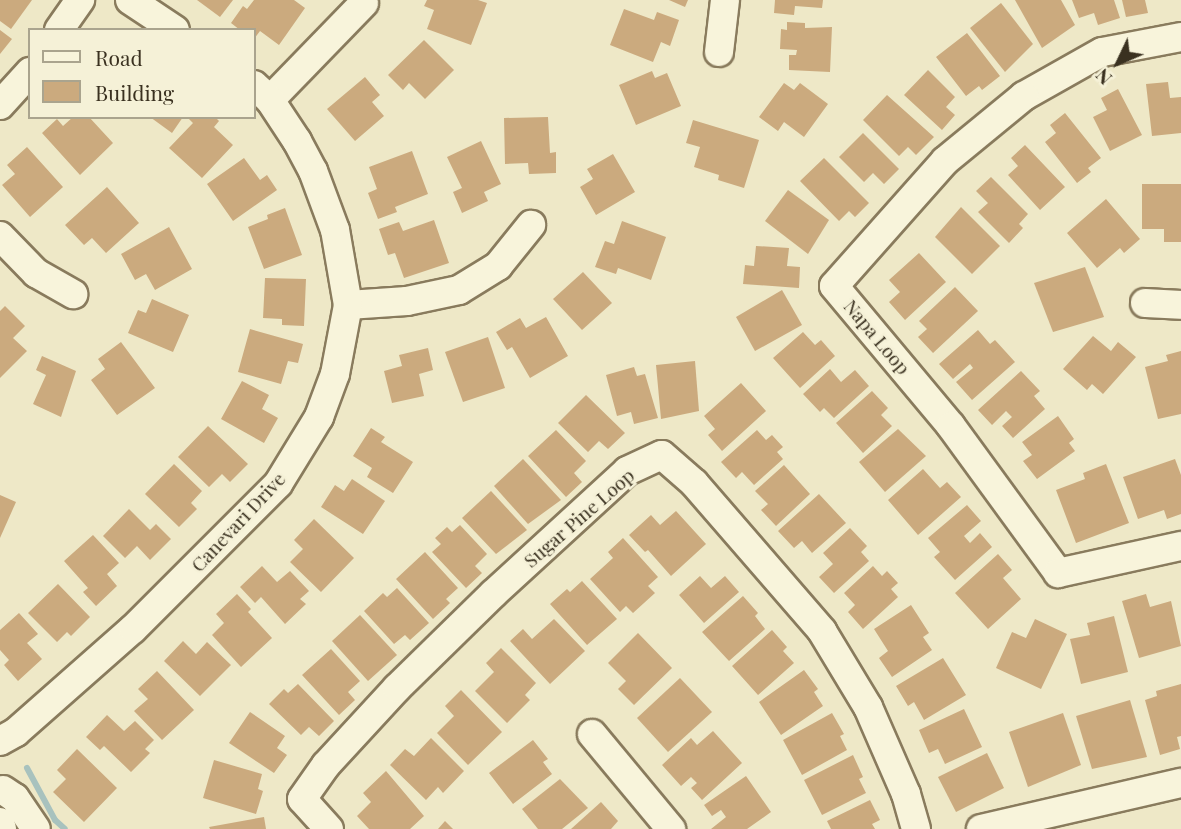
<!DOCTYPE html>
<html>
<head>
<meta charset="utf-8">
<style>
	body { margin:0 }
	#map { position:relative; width:1181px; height:829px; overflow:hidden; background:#eee8c7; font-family:"Playfair Display",serif }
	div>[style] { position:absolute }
	.stream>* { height:6px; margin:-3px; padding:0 3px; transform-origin:3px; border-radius:3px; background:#a8c2be }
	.building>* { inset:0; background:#cbaa7e }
	.roads { filter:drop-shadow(2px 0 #897b5d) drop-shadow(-2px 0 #897b5d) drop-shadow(0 2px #897b5d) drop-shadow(0 -2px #897b5d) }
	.minor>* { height:28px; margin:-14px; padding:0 14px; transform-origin:14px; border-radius:14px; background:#f8f4db }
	span { translate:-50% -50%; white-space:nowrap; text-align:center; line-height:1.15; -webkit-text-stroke:5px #f5f1d7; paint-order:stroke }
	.street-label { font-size:19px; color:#3a3120 }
	.legend { position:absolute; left:28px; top:28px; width:228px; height:91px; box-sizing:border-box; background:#f5f1d7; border:2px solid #aaa48e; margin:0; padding:9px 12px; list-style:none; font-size:21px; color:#3a3120 }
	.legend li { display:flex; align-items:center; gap:14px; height:35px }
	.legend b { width:35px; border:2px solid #aaa48e }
	.north { position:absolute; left:1083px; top:28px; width:70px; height:70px; -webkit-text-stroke:5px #f5f1d7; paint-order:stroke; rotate:226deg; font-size:19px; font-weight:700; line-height:28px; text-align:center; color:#3a3120 }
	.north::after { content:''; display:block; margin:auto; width:24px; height:32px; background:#3a3120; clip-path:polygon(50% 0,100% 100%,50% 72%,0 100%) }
</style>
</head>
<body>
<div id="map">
	<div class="stream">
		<div style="left:27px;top:768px;width:59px;rotate:61.7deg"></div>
		<div style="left:55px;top:820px;width:13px;rotate:42deg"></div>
	</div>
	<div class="building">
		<div style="clip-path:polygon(0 0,32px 0,11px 29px,0 21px)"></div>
		<div style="clip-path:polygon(197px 0,233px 0,220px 17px)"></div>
		<div style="clip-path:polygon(254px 0,294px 0,305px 8px,279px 45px,260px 31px,254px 39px,254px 30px,240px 30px,231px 23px,243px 6px,247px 9px)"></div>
		<div style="clip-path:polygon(427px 0,478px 0,487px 3px,471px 45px,427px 29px,434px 10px,424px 6px)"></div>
		<div style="clip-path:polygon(669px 0,688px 0,685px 7px)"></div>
		<div style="clip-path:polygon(775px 0,823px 0,822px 8px,795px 6px,794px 15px,774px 13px)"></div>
		<div style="clip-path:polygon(1015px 0,1061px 0,1075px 25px,1042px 48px)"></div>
		<div style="clip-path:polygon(1072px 0,1114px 0,1120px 18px,1098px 25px,1094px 13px,1079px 18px)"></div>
		<div style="clip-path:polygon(1122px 0,1145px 0,1148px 13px,1126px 17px)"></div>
		<div style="clip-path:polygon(1001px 3px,1033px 44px,1005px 72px,970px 28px)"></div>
		<div style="clip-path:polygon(624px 9px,654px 20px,657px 12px,679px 20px,670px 46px,661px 42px,653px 62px,610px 45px)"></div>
		<div style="clip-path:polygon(787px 22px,805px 23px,805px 28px,832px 27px,830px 72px,789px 70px,789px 55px,796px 55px,797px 50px,780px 49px,781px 29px,787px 30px)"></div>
		<div style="clip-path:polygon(0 30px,12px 39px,0 54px)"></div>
		<div style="clip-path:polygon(967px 33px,1000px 76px,982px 90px,979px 86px,966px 96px,936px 57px)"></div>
		<div style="clip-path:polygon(424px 40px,454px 70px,425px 99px,409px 83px,403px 90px,388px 75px)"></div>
		<div style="clip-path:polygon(928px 70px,955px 97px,946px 107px,955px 115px,942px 130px,904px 95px)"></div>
		<div style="clip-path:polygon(652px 71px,655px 78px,667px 73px,681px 106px,636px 125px,619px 85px)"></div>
		<div style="clip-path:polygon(365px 77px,380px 95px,372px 102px,384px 116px,355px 141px,327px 109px)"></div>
		<div style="clip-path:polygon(1168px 82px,1170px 98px,1181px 97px,1181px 133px,1152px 136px,1146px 84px)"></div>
		<div style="clip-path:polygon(784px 83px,794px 90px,800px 83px,828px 104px,804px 137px,784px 122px,778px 131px,759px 117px)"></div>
		<div style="clip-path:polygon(1118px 89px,1142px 135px,1110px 151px,1093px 117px,1107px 110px,1101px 98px)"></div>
		<div style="clip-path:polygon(887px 95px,934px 137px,916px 155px,908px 147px,899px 156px,863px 120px)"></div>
		<div style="clip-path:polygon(1065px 113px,1101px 158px,1088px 168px,1091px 172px,1077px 183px,1045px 142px,1056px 133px,1050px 125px)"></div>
		<div style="clip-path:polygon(73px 117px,89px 117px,113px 143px,80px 175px,42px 133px,57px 119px,63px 126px)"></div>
		<div style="clip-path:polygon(150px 117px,183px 117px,172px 133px)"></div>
		<div style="clip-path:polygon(187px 117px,215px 117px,219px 121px,214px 127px,233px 145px,202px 178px,169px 148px,193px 123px)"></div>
		<div style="clip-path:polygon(548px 117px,550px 153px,556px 152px,556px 173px,529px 174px,528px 163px,505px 164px,504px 118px)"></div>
		<div style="clip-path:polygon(693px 120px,759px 140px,744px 188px,718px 180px,719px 175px,694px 167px,700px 147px,686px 143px)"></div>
		<div style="clip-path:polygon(863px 133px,899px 169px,884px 184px,873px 173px,864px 182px,839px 157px)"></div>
		<div style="clip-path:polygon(481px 141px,501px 184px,484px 192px,488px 201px,462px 213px,453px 192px,462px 188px,447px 157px)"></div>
		<div style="clip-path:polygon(1025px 145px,1065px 187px,1040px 210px,1008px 175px,1018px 166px,1011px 158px)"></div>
		<div style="clip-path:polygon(27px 147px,63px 187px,30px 217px,2px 185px,15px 174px,7px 165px)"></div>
		<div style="clip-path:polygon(412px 151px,428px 194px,395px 207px,397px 212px,378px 219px,368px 193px,377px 189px,369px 167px)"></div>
		<div style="clip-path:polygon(613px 154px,635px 192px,596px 215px,580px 187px,593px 179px,587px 169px)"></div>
		<div style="clip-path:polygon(244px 158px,260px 180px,267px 175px,277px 190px,233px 221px,207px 184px)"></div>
		<div style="clip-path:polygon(824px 158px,869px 203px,855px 217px,849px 211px,839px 221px,800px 181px)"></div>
		<div style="clip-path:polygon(991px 177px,1028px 214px,1019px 224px,1023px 228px,1009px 243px,978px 212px,988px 203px,976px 191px)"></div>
		<div style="clip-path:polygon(1142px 184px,1181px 184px,1181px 242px,1164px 242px,1164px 229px,1142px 229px)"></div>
		<div style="clip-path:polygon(107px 187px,139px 223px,106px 253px,92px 238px,84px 245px,65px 225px)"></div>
		<div style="clip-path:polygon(788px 190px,829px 220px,808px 254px,765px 221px)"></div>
		<div style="clip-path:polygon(1106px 199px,1140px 239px,1124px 253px,1120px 248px,1097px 268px,1067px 233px)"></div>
		<div style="clip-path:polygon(961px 207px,1000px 246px,972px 274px,935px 237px)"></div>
		<div style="clip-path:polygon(285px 208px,302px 255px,264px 269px,248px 227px,268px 219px,267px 215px)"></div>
		<div style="clip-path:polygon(434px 220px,449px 263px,404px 278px,395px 253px,388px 255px,379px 229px,399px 222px,403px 231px)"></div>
		<div style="clip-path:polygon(622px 221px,666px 237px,651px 280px,618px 268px,616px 274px,595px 267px,605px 241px,614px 244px)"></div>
		<div style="clip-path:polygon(169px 227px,192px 269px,155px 290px,146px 274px,135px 280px,121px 254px)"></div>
		<div style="clip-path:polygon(756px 246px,789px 248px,787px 266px,800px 267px,799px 288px,743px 284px,745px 265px,754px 266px)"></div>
		<div style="clip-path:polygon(919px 253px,946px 282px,905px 320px,889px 302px,900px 292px,889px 280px)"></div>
		<div style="clip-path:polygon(1085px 267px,1104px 317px,1053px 332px,1034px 283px)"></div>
		<div style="clip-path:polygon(583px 272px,612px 303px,582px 330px,553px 299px)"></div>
		<div style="clip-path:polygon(265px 278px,306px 279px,304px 326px,282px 325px,282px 319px,263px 318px)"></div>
		<div style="clip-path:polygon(955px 287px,978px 311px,933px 353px,918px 337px,927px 329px,919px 321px)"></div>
		<div style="clip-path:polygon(782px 290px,802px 325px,755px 351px,736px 317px)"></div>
		<div style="clip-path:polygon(152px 299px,189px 315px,173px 352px,128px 333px,138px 310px,146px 313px)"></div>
		<div style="clip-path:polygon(5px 306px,25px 326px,13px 338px,27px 351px,0 378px,0 311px)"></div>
		<div style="clip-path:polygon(546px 317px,568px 356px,530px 378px,512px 347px,507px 350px,496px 332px,520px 318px,526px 328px)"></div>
		<div style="clip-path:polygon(250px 329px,303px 344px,298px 363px,288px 361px,281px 384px,238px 372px)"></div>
		<div style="clip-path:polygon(978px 330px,990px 344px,995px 340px,1015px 362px,972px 400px,956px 382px,973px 368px,970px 364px,953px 379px,939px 364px)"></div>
		<div style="clip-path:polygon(803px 332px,815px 345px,821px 340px,835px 356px,800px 388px,773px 358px)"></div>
		<div style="clip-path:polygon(1093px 336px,1111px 351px,1118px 342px,1136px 357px,1103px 394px,1092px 384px,1087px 390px,1063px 369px)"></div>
		<div style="clip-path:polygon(488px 337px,505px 388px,463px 402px,445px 352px)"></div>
		<div style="clip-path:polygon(121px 342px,155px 388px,117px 415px,91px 380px,105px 369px,98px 359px)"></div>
		<div style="clip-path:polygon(428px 348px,433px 370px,419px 374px,424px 396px,392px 403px,384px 371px,402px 366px,399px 355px)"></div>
		<div style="clip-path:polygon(1181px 351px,1181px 414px,1158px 419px,1145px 367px,1168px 361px,1166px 355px)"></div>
		<div style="clip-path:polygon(42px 356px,76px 371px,61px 417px,33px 404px,46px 375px,36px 370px)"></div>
		<div style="clip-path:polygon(695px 361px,699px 411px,661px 419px,656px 365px)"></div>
		<div style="clip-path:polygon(634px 367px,637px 376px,645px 374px,658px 418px,634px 424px,631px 412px,617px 416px,606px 375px)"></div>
		<div style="clip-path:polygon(830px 369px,841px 382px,855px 370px,869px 386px,834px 418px,824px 408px,820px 412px,803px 394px)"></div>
		<div style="clip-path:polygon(1021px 371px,1040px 391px,1034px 396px,1045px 409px,1013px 438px,1002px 426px,1012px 417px,1006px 411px,992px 425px,978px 410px)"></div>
		<div style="clip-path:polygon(242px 381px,269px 395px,262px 409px,278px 418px,264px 443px,221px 419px)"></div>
		<div style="clip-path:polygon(741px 383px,766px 411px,722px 451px,708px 435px,715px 429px,704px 416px)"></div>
		<div style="clip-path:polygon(872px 391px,888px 408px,881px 415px,892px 426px,863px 453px,836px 423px)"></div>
		<div style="clip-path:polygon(586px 395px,625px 433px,608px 449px,599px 441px,588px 452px,558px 423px)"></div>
		<div style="clip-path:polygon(1058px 416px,1074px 439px,1069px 443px,1075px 451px,1037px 479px,1023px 461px,1032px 455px,1022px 442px)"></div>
		<div style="clip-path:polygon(208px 426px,248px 464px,230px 482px,222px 474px,209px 487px,178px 457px)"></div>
		<div style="clip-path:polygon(371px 428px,385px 437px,381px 442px,413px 462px,393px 493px,367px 477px,372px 468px,353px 456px)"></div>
		<div style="clip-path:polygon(898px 429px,926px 456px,885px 492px,859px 462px)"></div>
		<div style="clip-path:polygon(556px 430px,586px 461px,574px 473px,582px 482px,566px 497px,528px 456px)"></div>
		<div style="clip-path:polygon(757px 430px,766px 440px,772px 435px,783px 447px,777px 452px,783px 459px,754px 485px,742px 472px,736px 478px,721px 462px)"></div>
		<div style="clip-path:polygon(523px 459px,561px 500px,528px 524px,494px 486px)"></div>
		<div style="clip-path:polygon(1175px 459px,1181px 475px,1181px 514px,1167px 519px,1164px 510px,1138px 519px,1123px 477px)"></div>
		<div style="clip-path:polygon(174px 464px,202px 491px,191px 503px,197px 509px,179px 527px,145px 494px)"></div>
		<div style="clip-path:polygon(1106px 464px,1129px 523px,1076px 543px,1056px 490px,1085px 479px,1083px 473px)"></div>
		<div style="clip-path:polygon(784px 465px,810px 494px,776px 526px,761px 510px,768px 504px,755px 491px)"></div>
		<div style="clip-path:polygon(923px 469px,940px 488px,947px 482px,961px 497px,918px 535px,888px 500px)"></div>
		<div style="clip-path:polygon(352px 479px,385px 501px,363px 534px,321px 507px,335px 485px,344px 491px)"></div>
		<div style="clip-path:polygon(491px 491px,527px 530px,496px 554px,462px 518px)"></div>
		<div style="clip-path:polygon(819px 494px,846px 523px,812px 553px,802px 541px,794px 548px,778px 531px)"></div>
		<div style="clip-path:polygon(0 495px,16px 502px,0 538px)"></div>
		<div style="clip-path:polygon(967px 505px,981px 521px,964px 536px,970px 543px,980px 533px,992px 547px,955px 580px,934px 557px,940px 552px,928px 538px)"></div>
		<div style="clip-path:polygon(129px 509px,150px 530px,156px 524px,171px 539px,150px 560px,137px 546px,125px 558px,103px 536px)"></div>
		<div style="clip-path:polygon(676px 511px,706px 544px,671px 576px,648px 550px,645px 552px,629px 535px,651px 515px,660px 525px)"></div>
		<div style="clip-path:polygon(314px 519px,354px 558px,321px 592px,290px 562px,303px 549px,294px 540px)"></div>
		<div style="clip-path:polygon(460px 525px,487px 554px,475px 566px,482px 573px,466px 588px,432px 552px,441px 544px,435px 538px,447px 527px,452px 532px)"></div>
		<div style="clip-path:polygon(850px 528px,867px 546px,861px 552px,869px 561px,834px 593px,819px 577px,833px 564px,823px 553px)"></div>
		<div style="clip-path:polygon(93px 535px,119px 563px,107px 574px,117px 586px,96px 606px,83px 592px,88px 588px,64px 561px)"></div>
		<div style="clip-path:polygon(623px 538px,658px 577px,648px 586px,655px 593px,633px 613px,626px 606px,620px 612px,590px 579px,613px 558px,608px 552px)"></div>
		<div style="clip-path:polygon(425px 552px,458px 588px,446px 599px,450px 603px,433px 619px,396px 579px)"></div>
		<div style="clip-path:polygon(998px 554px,1012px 570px,1003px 578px,1021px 599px,988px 629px,955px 593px)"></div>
		<div style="clip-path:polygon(262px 566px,277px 582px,290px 571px,309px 591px,300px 599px,306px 604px,285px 624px,261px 597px,255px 603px,240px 587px)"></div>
		<div style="clip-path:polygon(873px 566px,882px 576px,887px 571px,898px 583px,891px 589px,898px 597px,863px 629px,848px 612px,855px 605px,844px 593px)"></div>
		<div style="clip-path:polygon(700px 576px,711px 588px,725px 576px,739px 592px,704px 623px,679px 595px)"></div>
		<div style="clip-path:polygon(582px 581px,617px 619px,587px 645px,550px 604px,567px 589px,570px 592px)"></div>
		<div style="clip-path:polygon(58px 584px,90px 617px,71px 636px,67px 632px,57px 642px,28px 613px)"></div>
		<div style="clip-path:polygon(397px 588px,429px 623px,410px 640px,405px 635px,394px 644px,364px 611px,383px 593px,387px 597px)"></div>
		<div style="clip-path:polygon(237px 594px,251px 609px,248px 612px,272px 638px,241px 667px,212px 635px,224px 623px,216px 614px)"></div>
		<div style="clip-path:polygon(1146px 594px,1150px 607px,1171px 601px,1181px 646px,1139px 658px,1122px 601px)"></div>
		<div style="clip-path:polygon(743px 596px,758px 613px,755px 616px,765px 629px,729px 661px,702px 632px)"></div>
		<div style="clip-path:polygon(911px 605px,929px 633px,923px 637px,932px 650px,892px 677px,879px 658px,888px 651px,874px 629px)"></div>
		<div style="clip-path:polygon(19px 613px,38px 634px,27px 643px,42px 659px,18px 681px,4px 665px,9px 660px,0 650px,0 630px)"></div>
		<div style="clip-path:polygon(360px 615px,397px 655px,368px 681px,332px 641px)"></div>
		<div style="clip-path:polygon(1114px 616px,1128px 672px,1081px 684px,1070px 639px,1090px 635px,1087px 623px)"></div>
		<div style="clip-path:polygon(554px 619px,585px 651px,550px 684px,510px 641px,523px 629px,532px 639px)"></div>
		<div style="clip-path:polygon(1035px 619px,1067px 634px,1041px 689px,996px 668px,1012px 632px,1026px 638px)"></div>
		<div style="clip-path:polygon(772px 630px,787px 647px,783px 651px,794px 663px,758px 695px,732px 666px)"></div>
		<div style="clip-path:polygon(638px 633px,672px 668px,634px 705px,618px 689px,626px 681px,608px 663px)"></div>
		<div style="clip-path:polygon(183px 641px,196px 654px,207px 642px,231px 665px,200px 696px,164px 661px)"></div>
		<div style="clip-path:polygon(501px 648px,536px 683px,525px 695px,530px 700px,507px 723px,475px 691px,494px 672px,486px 663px)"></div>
		<div style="clip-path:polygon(331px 649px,360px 681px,348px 692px,355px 700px,339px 715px,302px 675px)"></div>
		<div style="clip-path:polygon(943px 658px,966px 695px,924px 720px,914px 702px,908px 706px,896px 686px)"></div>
		<div style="clip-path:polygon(804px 670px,818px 689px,814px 692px,823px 706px,781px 735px,759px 702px)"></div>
		<div style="clip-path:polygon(157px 671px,194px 710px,162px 740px,134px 711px,148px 699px,138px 689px)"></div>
		<div style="clip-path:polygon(680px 678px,712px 712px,668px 752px,637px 718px)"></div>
		<div style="clip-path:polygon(298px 684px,334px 721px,319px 736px,309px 727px,301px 735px,269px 704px,284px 689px,288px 693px)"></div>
		<div style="clip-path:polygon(1181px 684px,1181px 736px,1177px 737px,1180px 749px,1160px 755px,1145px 700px,1157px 696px,1156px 691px)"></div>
		<div style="clip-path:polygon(461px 690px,502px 732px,468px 765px,437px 733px,454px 716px,445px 706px)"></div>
		<div style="clip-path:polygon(1130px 700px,1147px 757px,1092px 769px,1076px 716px)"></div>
		<div style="clip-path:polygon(964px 709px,982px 747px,945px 764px,938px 749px,929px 753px,919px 730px)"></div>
		<div style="clip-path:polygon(250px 712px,285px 736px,277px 748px,287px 755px,274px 773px,229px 743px)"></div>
		<div style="clip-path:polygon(832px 713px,844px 734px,840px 736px,847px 750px,802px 775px,783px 740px)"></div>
		<div style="clip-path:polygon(1063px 713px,1081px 765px,1028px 787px,1009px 732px)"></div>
		<div style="clip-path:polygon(107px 715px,124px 731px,135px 721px,154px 740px,145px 749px,150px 753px,131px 772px,104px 746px,100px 750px,86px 737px)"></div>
		<div style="clip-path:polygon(713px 731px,742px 763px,702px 800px,691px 788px,697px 783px,691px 777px,681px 786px,662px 765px,691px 738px,697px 745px)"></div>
		<div style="clip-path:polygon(431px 738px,464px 771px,443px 793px,438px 787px,426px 800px,390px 765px,405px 749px,414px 756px)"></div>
		<div style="clip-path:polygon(533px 740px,548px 759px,543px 762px,552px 774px,513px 804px,489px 773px)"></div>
		<div style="clip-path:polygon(77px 749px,117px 788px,84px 822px,53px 792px,66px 779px,57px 770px)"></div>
		<div style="clip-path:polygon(987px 753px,1004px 788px,956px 812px,938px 777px)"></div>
		<div style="clip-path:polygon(853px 755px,863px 777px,859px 779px,866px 793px,822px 815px,804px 780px)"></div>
		<div style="clip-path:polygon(214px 760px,262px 774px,258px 789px,263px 791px,256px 814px,203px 798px)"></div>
		<div style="clip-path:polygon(386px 771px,424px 816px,410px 829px,369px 829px,357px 816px,371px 802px,363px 793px)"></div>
		<div style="clip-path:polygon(746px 776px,771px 812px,747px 829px,711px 829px,726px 817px,721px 810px,712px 816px,704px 805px)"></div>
		<div style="clip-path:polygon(560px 779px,588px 808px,562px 829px,538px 829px,522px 809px)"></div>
		<div style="clip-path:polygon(870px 800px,880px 820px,872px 824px,875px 829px,831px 829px,827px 821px)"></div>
		<div style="clip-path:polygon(601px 802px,618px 821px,611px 829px,571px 829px)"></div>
		<div style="clip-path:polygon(264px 817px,266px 829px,210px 829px,209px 827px)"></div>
		<div style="clip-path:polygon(445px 821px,453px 829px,438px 829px)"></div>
	</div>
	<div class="roads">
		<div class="minor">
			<div style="left:130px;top:0;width:54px;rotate:33.7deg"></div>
			<div style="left:59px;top:30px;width:37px;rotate:-55deg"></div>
			<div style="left:1181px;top:37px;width:80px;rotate:169.2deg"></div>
			<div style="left:1102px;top:52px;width:90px;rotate:150.6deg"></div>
			<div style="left:1024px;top:96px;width:102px;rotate:140.6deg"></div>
			<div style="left:945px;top:161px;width:167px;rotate:131.6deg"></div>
			<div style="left:834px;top:286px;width:182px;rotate:50.1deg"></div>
			<div style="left:951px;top:426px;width:182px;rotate:53.9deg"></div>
			<div style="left:1058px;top:573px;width:126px;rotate:-12.4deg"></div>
			<div style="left:719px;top:52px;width:52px;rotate:-83.4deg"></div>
			<div style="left:270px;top:100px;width:135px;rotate:-45.9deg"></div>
			<div style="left:0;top:105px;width:45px;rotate:-47.7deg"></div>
			<div style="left:0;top:236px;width:52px;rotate:45.8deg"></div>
			<div style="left:36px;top:273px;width:43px;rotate:29.6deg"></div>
			<div style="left:1145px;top:303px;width:36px;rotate:3deg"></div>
			<div style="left:348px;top:305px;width:59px;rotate:-3.9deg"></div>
			<div style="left:407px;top:301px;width:53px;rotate:-11.9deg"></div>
			<div style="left:459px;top:290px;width:46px;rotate:-31.6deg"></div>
			<div style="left:498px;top:266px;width:53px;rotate:-51.2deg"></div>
			<div style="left:592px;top:734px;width:124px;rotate:50.3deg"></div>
			<div style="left:0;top:741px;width:18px;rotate:-29deg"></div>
			<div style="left:16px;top:732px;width:156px;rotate:-41.4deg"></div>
			<div style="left:133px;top:629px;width:205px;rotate:-45deg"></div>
			<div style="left:278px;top:484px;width:79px;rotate:-58.5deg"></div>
			<div style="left:319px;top:417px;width:46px;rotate:-69.6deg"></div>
			<div style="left:335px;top:374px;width:70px;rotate:-79.3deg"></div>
			<div style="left:348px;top:305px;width:76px;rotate:-99.8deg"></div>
			<div style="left:335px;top:230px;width:63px;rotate:-110.4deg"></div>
			<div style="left:313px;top:171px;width:34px;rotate:-118deg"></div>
			<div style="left:297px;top:141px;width:49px;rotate:-123.4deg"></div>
			<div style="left:270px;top:100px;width:22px;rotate:-137deg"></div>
			<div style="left:3px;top:790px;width:14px;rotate:34deg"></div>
			<div style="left:15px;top:798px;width:37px;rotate:56deg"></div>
			<div style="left:0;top:822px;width:7px;rotate:74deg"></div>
			<div style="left:329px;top:829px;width:40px;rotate:-132deg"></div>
			<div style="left:302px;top:799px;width:42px;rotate:-54.8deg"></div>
			<div style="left:326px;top:765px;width:105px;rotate:-47.3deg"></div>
			<div style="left:397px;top:688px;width:134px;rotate:-44.4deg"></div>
			<div style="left:493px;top:594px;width:182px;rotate:-42.5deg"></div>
			<div style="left:627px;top:471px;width:38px;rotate:-25deg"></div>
			<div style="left:662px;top:455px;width:43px;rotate:41.2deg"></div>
			<div style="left:694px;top:483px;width:196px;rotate:49.1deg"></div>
			<div style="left:822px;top:631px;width:89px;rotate:58.8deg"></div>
			<div style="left:868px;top:707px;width:95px;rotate:66.4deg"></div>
			<div style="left:906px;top:794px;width:36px;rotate:74deg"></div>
			<div style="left:981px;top:829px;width:205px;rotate:-13deg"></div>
		</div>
	</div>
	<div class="street-label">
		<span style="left:877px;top:337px;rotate:50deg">Napa Loop</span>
		<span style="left:579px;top:518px;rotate:-41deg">Sugar Pine Loop</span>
		<span style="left:238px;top:522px;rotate:-47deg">Canevari Drive</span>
	</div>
	<ul class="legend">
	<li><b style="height:9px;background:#f8f4db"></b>Road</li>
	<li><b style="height:19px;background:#cbaa7e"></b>Building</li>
	</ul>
	<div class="north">N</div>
</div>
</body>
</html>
